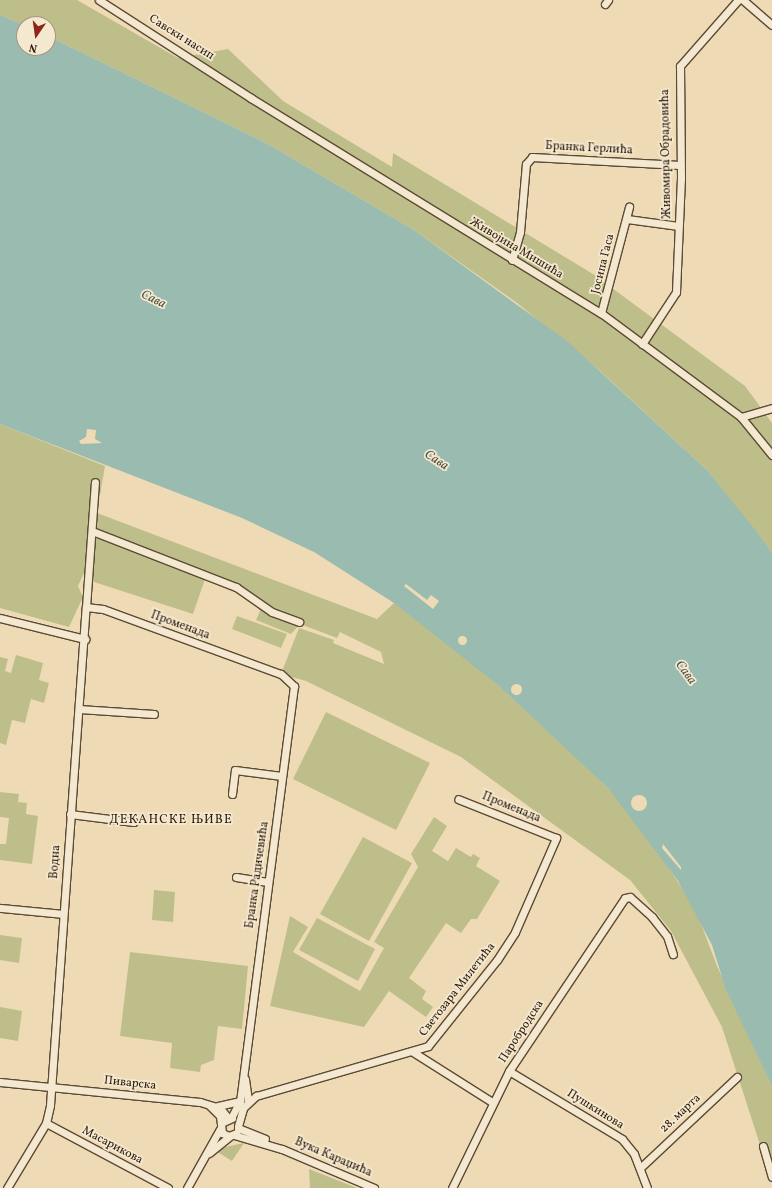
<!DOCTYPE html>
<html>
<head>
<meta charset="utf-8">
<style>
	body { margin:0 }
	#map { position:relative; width:772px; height:1188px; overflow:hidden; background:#eedbb6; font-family:Vollkorn,serif }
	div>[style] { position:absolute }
	.green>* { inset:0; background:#bebe8a }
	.water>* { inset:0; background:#99bbb0 }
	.pier>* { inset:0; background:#eedbb6 }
	.round { border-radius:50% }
	.roads { filter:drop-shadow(1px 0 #5c4a34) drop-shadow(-1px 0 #5c4a34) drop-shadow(0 1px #5c4a34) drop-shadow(0 -1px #5c4a34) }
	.street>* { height:7px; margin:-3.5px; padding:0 3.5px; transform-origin:3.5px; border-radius:3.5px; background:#f4e8d0 }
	span { translate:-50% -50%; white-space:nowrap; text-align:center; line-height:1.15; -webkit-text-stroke:3.5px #f4e8d0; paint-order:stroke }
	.street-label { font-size:12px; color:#2c1a09 }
	.water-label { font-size:13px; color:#525243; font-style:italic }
	.neighbourhood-label { font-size:13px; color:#2c1a09; letter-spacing:1px }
	.north { position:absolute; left:16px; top:16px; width:40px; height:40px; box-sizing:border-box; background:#f4e8d0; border:1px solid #a49680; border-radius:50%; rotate:193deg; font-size:11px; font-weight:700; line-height:16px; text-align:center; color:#2c1a09 }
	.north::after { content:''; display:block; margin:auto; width:14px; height:18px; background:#8f2418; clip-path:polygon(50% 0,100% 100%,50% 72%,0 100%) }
</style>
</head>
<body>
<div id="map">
	<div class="green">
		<div style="clip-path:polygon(0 0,77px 0,178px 58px,228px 49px,283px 101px,392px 167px,393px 153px,593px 274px,745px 386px,772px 423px,772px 553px,707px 470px,599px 370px,517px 303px,414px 230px,266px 143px,48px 36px,48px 24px,24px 25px,0 15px)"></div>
		<div style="clip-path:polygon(0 424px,105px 466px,97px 513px,377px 619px,394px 603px,449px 642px,553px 733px,608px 788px,648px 837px,695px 908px,717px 966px,772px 1086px,772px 1182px,722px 1027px,671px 931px,630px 880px,461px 757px,306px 681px,281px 674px,299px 628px,334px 640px,333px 643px,384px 664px,381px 652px,340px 632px,337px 638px,300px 624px,291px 634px,256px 620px,260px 611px,247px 593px,206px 576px,193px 614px,91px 581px,92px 555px,78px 586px,83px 597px,69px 627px,0 608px)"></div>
		<div style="clip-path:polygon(237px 616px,287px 634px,281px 648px,232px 629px)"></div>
		<div style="clip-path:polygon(16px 655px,43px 663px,39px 680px,49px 683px,44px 703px,31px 699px,25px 723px,12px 720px,6px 745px,0 743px,0 657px,8px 659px,5px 671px,11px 673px)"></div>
		<div style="clip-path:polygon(326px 712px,430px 763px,396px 830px,293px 779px)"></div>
		<div style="clip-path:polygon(0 792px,19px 794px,18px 802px,27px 803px,26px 814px,38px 816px,32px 864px,0 860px,0 844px,6px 844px,9px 818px,0 817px)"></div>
		<div style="clip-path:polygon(434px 817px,447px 826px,432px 851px,448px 861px,456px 848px,471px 857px,473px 854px,480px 858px,476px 866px,500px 881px,477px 919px,471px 919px,461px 933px,446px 923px,409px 978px,426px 991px,422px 999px,433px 1007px,426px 1017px,389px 991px,364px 1027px,270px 1006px,290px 916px,308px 927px,293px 952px,360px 991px,384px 948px,374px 942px,418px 867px,411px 854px)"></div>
		<div style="clip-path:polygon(363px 837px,412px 863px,369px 941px,320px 914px)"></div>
		<div style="clip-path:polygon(154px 890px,175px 892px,173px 922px,152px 920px)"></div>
		<div style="clip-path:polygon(317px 918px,375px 949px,358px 981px,299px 950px)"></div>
		<div style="clip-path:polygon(0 935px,22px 938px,19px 963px,0 960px)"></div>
		<div style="clip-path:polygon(130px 952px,248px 966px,242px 1029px,218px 1026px,214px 1060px,201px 1065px,200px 1072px,170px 1068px,172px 1043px,120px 1036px)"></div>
		<div style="clip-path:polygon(0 1007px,22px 1011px,18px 1041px,0 1038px)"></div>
		<div style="clip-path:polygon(244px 1143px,232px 1161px,216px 1151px,225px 1147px)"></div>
		<div style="clip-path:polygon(309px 1169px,357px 1188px,310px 1188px)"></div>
	</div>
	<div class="water">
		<div style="clip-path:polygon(0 15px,24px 25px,24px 48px,48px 48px,48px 36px,266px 143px,414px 230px,567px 341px,707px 470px,756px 531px,772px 553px,772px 1086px,726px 990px,712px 945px,678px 881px,608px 788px,498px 685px,394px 603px,314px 552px,242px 518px,0 424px)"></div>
	</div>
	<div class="pier">
		<div style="clip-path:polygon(87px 429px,96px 430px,95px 439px,102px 443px,81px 444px,79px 441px,86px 437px)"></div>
		<div style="clip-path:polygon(406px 584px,427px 600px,431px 595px,439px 601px,433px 609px,404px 586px)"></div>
		<div class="round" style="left:457.5px;top:635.5px;width:9px;height:9px"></div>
		<div class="round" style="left:510.5px;top:683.5px;width:11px;height:11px"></div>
		<div class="round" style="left:631px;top:795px;width:16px;height:16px"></div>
		<div style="clip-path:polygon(663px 844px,681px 867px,681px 870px,662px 848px)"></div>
	</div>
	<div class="roads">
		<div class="street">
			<div style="left:99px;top:0;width:181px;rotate:32.8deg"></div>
			<div style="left:251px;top:98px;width:411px;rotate:31.6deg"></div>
			<div style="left:601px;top:313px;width:174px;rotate:36.6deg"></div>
			<div style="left:741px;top:417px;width:49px;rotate:50.8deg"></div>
			<div style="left:743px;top:0;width:38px;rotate:41deg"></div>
			<div style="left:605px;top:4px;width:5px;rotate:-53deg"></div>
			<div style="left:627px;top:219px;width:52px;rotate:7.7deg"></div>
			<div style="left:512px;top:260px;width:29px;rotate:-74deg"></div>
			<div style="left:520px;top:232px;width:68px;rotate:-85deg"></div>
			<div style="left:526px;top:164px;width:9px;rotate:-49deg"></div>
			<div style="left:532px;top:157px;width:148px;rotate:3.1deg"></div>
			<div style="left:601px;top:313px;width:110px;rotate:-75.2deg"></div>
			<div style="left:642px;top:344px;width:62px;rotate:-56.8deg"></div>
			<div style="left:676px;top:292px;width:113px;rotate:-87.5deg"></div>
			<div style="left:681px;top:179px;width:113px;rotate:-90.5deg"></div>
			<div style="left:680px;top:66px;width:88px;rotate:-48.7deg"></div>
			<div style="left:741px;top:417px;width:32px;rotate:-16deg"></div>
			<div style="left:92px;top:531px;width:155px;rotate:21.3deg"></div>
			<div style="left:236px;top:587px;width:44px;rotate:34.8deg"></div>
			<div style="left:272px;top:612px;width:29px;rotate:20deg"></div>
			<div style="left:86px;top:607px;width:125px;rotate:-85.9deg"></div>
			<div style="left:0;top:618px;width:88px;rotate:13.9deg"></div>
			<div style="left:79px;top:709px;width:75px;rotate:3.8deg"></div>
			<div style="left:232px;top:794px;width:24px;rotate:-83deg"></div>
			<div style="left:235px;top:770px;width:47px;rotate:7.3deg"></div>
			<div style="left:70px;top:814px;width:64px;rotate:7.2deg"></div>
			<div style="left:236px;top:877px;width:32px;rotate:9deg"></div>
			<div style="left:0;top:908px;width:63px;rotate:5.4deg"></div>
			<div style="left:413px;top:1052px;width:93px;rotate:32.3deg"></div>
			<div style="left:509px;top:1071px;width:132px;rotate:31deg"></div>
			<div style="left:622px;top:1139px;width:19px;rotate:51deg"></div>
			<div style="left:634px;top:1154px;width:36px;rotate:69deg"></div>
			<div style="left:245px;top:1079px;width:22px;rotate:82deg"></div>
			<div style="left:0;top:1082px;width:201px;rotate:5.7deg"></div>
			<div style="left:200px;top:1102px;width:21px;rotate:17deg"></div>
			<div style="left:220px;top:1108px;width:13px;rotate:51deg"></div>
			<div style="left:210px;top:1106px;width:14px;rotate:45deg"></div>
			<div style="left:220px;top:1116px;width:17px;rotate:83deg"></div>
			<div style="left:222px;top:1133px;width:8px;rotate:23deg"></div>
			<div style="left:229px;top:1136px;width:8px;rotate:-23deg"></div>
			<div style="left:218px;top:1106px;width:23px;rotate:-13deg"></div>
			<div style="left:46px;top:1123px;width:138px;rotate:28deg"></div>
			<div style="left:221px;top:1123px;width:12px;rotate:-24deg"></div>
			<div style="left:238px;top:1126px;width:19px;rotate:-74deg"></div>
			<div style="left:243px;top:1108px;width:18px;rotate:-43deg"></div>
			<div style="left:256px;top:1096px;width:179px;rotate:-16.2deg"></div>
			<div style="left:428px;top:1046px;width:110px;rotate:-51.3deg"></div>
			<div style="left:497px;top:960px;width:33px;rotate:-57deg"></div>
			<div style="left:515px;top:932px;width:103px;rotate:-66.4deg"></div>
			<div style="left:556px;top:838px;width:105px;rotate:-158.3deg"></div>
			<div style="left:238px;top:1128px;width:29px;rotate:22deg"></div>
			<div style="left:234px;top:1135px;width:50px;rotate:16.3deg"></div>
			<div style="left:282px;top:1149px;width:100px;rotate:23deg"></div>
			<div style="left:763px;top:1146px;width:32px;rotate:74deg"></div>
			<div style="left:209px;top:1153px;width:27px;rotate:-39deg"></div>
			<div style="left:640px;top:1168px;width:133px;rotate:-43.2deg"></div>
			<div style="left:7px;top:1188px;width:76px;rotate:-59deg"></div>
			<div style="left:46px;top:1123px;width:18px;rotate:-77deg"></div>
			<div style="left:50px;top:1105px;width:499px;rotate:-85.9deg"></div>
			<div style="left:86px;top:607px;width:17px;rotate:7deg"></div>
			<div style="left:103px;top:609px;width:189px;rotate:20.1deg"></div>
			<div style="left:281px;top:674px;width:18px;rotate:43deg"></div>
			<div style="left:294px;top:686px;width:418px;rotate:97.4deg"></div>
			<div style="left:240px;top:1101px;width:19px;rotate:118deg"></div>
			<div style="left:187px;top:1188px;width:68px;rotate:-60.8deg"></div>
			<div style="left:452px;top:1188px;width:130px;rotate:-64deg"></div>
			<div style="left:509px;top:1071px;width:208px;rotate:-56.2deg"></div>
			<div style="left:625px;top:898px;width:5px;rotate:-11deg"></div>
			<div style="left:630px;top:897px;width:30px;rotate:42deg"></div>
			<div style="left:652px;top:917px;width:24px;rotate:52deg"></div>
			<div style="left:667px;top:936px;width:19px;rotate:72deg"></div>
		</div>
	</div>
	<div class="street-label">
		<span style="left:181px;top:38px;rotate:32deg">Савски насип</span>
		<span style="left:589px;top:149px;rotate:3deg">Бранка Герлића</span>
		<span style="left:667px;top:154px;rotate:-91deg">Живомира Обрадовића</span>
		<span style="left:516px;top:249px;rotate:31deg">Живојина Мишића</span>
		<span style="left:604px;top:264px;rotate:-76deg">Јосипа Гаса</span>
		<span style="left:180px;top:626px;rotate:20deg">Променада</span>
		<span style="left:511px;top:808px;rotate:22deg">Променада</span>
		<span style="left:56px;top:862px;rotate:-86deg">Водна</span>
		<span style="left:258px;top:875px;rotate:-82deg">Бранка Радичевића</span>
		<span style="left:458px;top:990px;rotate:-52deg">Светозара Милетића</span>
		<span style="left:522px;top:1032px;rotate:-57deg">Паробродска</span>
		<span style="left:130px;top:1084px;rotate:6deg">Пиварска</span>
		<span style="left:595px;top:1110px;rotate:32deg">Пушкинова</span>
		<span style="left:681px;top:1114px;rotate:-43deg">28. марта</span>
		<span style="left:112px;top:1146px;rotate:28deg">Масарикова</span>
		<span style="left:333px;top:1158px;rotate:23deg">Вука Караџића</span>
	</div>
	<div class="water-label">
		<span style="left:153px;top:300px;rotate:26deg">Сава</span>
		<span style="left:436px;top:461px;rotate:33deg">Сава</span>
		<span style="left:685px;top:673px;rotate:53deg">Сава</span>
	</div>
	<div class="neighbourhood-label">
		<span style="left:171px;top:820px">ДЕКАНСКЕ ЊИВЕ</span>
	</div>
	<div class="north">N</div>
</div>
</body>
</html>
